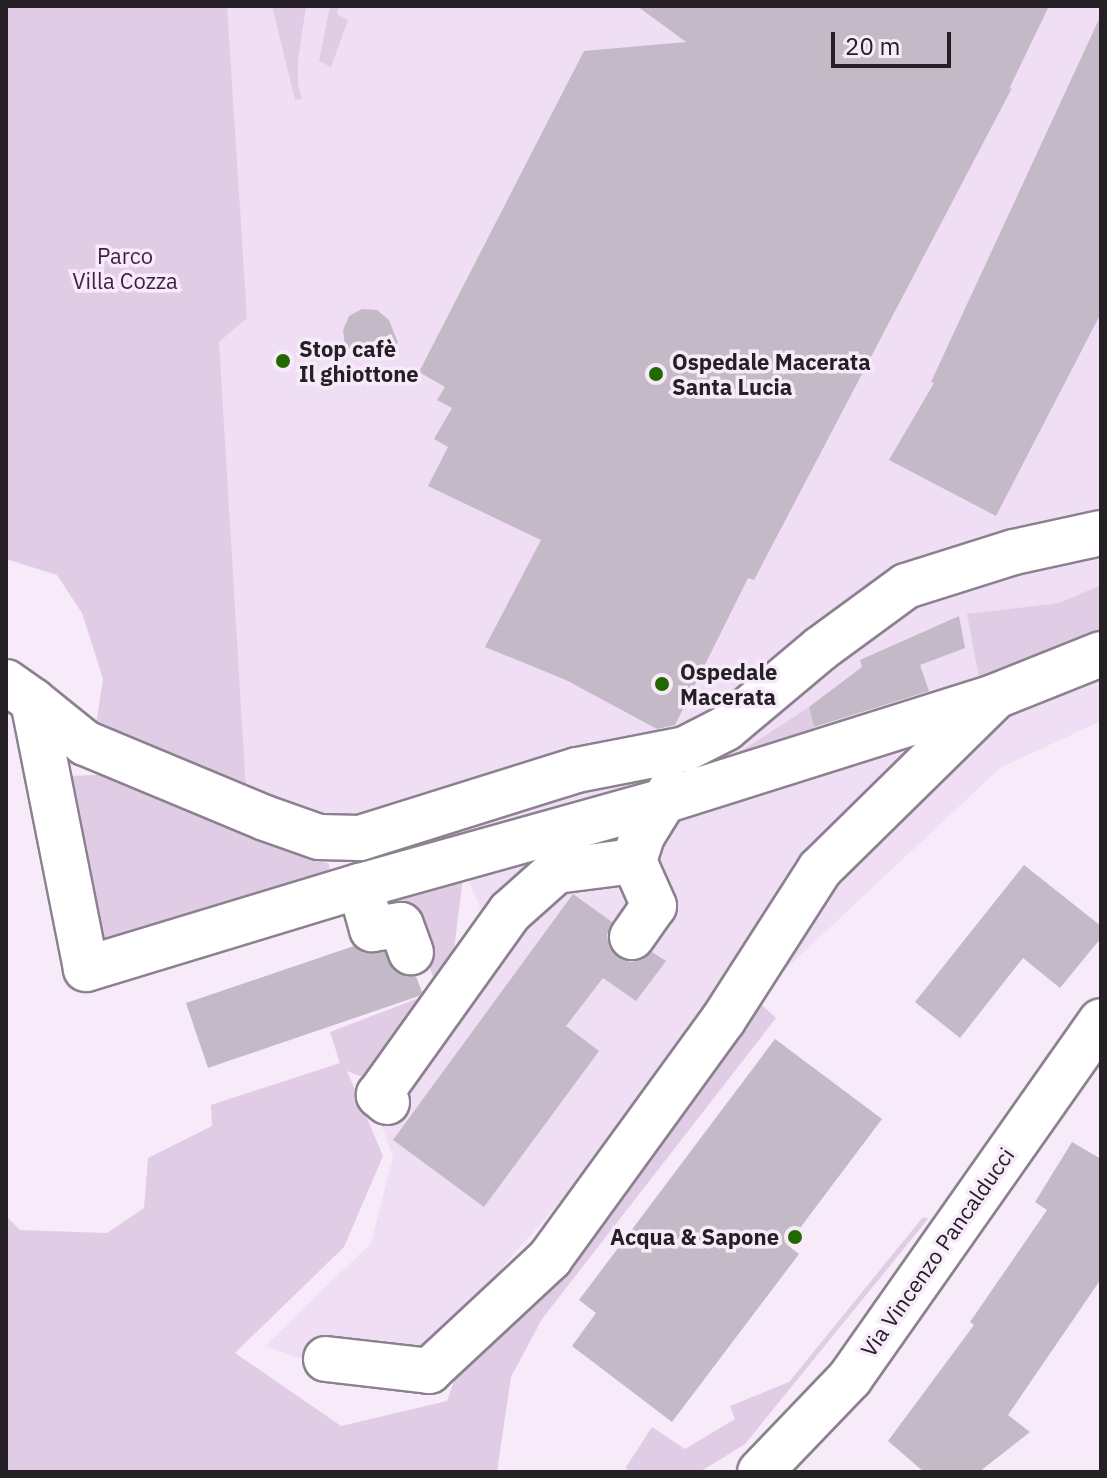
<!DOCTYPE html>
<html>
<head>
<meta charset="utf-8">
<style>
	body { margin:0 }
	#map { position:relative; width:1107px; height:1478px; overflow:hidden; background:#f7ebfa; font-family:"IBM Plex Sans",sans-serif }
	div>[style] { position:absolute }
	.built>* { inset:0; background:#efdef4 }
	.green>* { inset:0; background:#e1cce6 }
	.building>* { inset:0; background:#c4b9c7 }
	.roads { filter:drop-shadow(2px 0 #8c818f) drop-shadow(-2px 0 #8c818f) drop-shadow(0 2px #8c818f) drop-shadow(0 -2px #8c818f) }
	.minor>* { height:44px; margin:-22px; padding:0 22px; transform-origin:22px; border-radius:22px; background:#fff }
	.major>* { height:44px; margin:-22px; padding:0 22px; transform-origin:22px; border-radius:22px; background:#fff }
	.dots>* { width:22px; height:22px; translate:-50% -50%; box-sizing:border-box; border:4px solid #f7ebfa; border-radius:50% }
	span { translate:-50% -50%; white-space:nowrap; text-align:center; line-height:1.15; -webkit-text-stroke:7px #f7ebfa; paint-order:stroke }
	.park-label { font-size:22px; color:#411d4b }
	.poi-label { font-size:22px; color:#242026; font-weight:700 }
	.left { translate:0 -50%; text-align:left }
	.right { translate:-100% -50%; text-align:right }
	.street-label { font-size:22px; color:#242026 }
	.frame { position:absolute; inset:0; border:8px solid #242026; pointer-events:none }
	.scale { position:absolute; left:831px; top:32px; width:120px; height:36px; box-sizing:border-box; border:4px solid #242026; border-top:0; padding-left:10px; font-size:24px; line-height:28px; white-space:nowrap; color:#242026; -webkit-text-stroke:6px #f7ebfa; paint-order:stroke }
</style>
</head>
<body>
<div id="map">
	<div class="built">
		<div style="clip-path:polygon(228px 6px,1101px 6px,1101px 721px,1000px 768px,775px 979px,734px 1003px,394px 1391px,265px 1346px,371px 1243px,393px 1157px,379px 1118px,500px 952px,448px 834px,318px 828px,225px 789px,203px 345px,219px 21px)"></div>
	</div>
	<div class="green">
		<div style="clip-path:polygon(6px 6px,227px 6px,247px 318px,219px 342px,246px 790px,96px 724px,103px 679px,82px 613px,57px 575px,6px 559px)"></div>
		<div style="clip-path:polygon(272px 6px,306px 6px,298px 61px,298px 85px,302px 99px,295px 100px)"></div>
		<div style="clip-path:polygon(330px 6px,339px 6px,337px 14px,348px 20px,331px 67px,319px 61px)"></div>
		<div style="clip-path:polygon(1101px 585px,1101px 630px,979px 678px,967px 614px,1059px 603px)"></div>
		<div style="clip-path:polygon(809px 707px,817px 740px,736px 758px,740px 752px)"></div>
		<div style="clip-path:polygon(113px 774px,329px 864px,332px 888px,101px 947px,62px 794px,71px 776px)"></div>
		<div style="clip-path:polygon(463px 877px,450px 983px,389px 1088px,347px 1071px,383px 1156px,344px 1247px,235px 1353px,341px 1426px,447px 1401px,467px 1344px,751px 995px,776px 1018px,542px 1319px,511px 1377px,497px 1472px,6px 1472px,6px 1216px,20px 1230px,107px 1233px,144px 1208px,148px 1158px,212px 1126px,211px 1105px,340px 1063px,330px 1032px,437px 991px,414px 914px,373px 918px,384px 891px)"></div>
		<div style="clip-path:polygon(923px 1217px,928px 1219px,745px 1444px,700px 1472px,629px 1472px,626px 1467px,652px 1427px,685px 1449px,735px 1419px,730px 1406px,789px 1382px)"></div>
	</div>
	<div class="building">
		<div style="clip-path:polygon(637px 6px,1049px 6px,1009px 89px,1012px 88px,754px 580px,748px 578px,675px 725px,657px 729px,566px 680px,485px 647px,541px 540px,428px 486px,448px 447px,434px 439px,452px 408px,437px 400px,445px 387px,419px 372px,584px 51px,686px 42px)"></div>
		<div style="clip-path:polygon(1101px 15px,1101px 313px,996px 516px,889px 460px,934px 383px,931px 382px)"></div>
		<div style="clip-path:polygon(362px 309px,377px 310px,389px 320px,398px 343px,370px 358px,356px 355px,345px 345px,343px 330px,349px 316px)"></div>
		<div style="clip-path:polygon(959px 616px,965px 648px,920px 665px,929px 691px,814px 727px,809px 707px,862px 667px,860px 660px)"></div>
		<div style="clip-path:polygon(1024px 865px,1101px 926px,1101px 938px,1060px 988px,1023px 958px,960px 1038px,915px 1002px)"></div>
		<div style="clip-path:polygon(573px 894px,612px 922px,607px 935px,609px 947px,617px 957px,630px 962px,642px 960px,652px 952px,666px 961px,636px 1001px,603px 978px,566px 1026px,599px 1051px,484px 1207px,393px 1140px)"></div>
		<div style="clip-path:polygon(354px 946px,364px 953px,385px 952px,396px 972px,416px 976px,422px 992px,419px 996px,208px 1068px,186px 1003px)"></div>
		<div style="clip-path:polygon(775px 1039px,882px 1119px,800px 1228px,803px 1230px,790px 1247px,799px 1254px,672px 1422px,572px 1346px,596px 1313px,579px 1300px)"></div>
		<div style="clip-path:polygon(1072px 1142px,1101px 1159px,1101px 1279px,1008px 1415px,1030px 1432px,979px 1472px,924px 1472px,888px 1441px,974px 1325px,970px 1322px,1047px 1210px,1035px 1202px)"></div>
	</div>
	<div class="roads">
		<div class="minor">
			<div style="left:6px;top:682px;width:33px;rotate:35deg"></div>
			<div style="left:33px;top:701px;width:273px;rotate:78.8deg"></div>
			<div style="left:86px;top:969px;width:286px;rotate:-16.9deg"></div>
			<div style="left:360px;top:886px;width:319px;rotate:-15.6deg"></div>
			<div style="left:667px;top:800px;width:345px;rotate:-17.5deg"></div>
			<div style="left:996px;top:696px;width:113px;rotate:-21.8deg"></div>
			<div style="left:33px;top:701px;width:67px;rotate:38.9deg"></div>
			<div style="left:85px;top:743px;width:195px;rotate:22.6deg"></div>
			<div style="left:265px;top:818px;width:57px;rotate:19.4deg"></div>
			<div style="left:319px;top:837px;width:41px;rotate:1.4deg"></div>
			<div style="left:360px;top:838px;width:227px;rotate:-17.4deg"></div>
			<div style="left:577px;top:770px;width:110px;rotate:-11deg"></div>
			<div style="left:685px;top:749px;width:46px;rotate:-27.1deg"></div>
			<div style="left:726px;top:728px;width:123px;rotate:-40deg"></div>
			<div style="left:820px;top:649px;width:107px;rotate:-36.2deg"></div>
			<div style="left:906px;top:586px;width:113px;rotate:-17.5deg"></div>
			<div style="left:1014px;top:552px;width:89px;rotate:-12.3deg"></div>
			<div style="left:360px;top:886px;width:45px;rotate:74.4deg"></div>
			<div style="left:372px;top:929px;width:29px;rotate:-8deg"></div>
			<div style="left:401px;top:925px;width:29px;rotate:70deg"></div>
			<div style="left:632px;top:937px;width:38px;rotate:-55deg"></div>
			<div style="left:654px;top:906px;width:49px;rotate:-114deg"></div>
			<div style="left:387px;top:1102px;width:11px;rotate:-139deg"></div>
			<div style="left:379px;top:1095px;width:225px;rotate:-54.4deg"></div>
			<div style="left:510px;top:912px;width:62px;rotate:-41.7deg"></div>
			<div style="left:556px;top:871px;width:79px;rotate:-7.3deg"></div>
			<div style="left:634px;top:861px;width:26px;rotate:-72deg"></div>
			<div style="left:642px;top:836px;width:55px;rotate:-58.3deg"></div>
			<div style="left:326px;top:1359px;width:104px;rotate:6.6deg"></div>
			<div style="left:429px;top:1371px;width:166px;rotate:-43deg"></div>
			<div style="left:550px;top:1258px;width:294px;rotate:-54deg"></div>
			<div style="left:723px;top:1020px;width:179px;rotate:-57.3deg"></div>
			<div style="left:820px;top:869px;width:240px;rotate:-44.5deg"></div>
		</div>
		<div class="major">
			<div style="left:760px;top:1472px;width:130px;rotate:-46.2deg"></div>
			<div style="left:850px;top:1378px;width:436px;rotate:-54.9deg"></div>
		</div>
	</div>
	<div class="dots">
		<div style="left:283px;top:361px;background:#216800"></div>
		<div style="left:656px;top:374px;background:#216800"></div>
		<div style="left:662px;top:684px;background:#216800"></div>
		<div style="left:795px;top:1237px;background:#216800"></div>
	</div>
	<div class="park-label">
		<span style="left:125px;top:268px">Parco<br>Villa Cozza</span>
	</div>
	<div class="poi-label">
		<span class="left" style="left:299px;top:361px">Stop cafè<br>Il ghiottone</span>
		<span class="left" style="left:672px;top:374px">Ospedale Macerata<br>Santa Lucia</span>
		<span class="left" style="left:680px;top:684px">Ospedale<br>Macerata</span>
		<span class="right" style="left:779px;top:1237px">Acqua &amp; Sapone</span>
	</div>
	<div class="street-label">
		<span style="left:937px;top:1252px;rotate:-55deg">Via Vincenzo Pancalducci</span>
	</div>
	<div class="frame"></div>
	<div class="scale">20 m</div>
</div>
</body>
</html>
